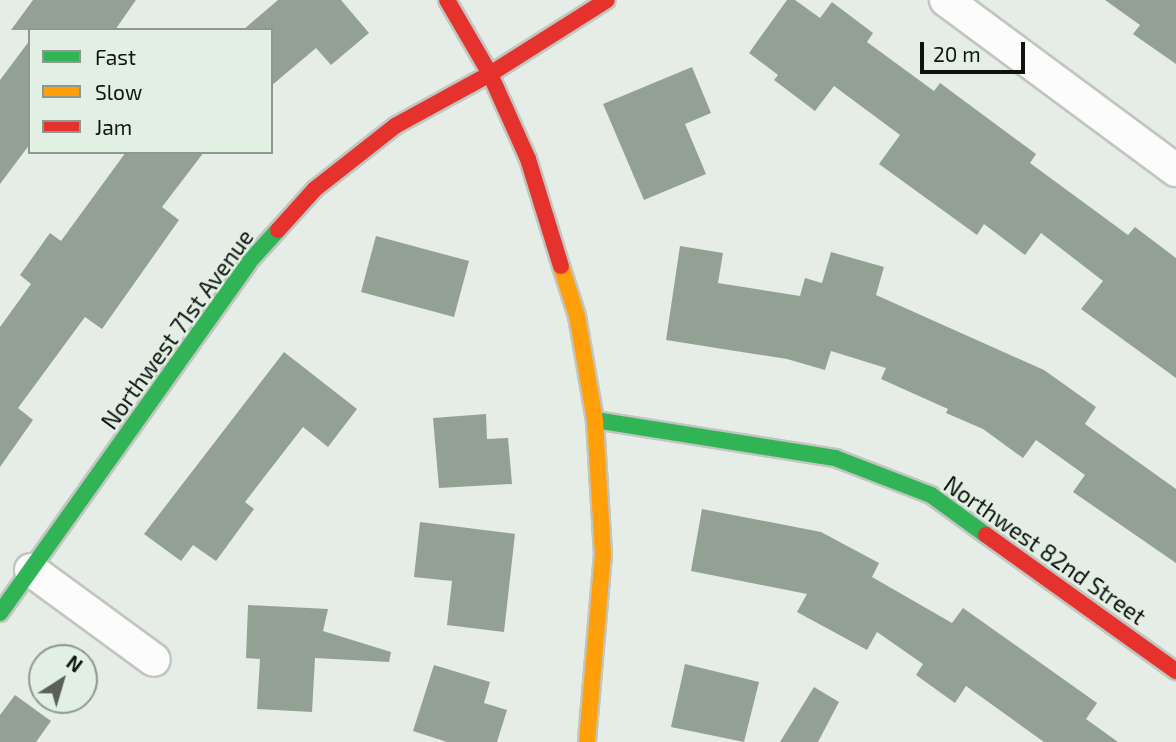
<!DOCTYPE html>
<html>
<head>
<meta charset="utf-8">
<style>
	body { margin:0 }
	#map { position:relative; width:1176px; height:742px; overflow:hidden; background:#e6ece6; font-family:"Exo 2",sans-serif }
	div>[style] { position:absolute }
	.building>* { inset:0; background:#93a195 }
	.roads { filter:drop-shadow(2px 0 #c1c6c1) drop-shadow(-2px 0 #c1c6c1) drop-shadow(0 2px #c1c6c1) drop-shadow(0 -2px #c1c6c1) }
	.street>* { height:32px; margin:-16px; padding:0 16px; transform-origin:16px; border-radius:16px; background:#fbfcfb }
	.fast>* { height:16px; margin:-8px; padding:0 8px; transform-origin:8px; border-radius:8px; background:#30b455 }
	.slow>* { height:16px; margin:-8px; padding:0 8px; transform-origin:8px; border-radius:8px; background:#ff9f0a }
	.jam>* { height:16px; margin:-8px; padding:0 8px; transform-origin:8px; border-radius:8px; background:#e5322d }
	span { translate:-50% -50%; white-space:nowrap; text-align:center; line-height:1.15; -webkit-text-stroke:5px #e2f0e4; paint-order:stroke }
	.street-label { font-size:23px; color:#0f130f }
	.legend { position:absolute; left:28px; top:28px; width:245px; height:126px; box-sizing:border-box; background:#e2f0e4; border:2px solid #8e988f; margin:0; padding:9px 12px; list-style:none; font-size:21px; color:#0f130f }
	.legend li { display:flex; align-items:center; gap:14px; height:35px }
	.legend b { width:35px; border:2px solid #8e988f }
	.north { position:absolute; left:28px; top:644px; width:70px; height:70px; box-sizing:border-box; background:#e2f0e4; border:2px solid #8e988f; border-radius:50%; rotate:37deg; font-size:19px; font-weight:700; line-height:28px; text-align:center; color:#0f130f }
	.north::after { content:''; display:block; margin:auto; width:24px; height:32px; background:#5a5f5a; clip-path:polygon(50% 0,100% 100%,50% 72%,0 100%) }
	.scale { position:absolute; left:920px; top:42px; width:105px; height:32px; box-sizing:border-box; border:4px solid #0f130f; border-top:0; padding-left:9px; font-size:21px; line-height:24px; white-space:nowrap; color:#0f130f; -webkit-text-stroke:5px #e2f0e4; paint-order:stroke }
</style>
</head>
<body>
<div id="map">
	<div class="building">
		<div style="clip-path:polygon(33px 0,136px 0,115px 30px,11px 30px)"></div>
		<div style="clip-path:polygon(278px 0,341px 0,369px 33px,331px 65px,316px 48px,271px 86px,271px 30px,243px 30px)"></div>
		<div style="clip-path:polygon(787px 0,795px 0,820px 18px,832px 2px,873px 33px,867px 42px,934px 91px,940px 83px,1036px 154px,1030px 163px,1128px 235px,1135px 227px,1176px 258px,1176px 378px,1081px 309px,1103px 281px,1041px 233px,1025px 255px,984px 224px,977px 235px,879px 164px,900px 135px,834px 86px,815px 111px,774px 80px,778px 75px,749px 53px)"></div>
		<div style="clip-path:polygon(1105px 0,1176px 0,1176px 64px,1133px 34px,1140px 25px)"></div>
		<div style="clip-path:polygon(30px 40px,30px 144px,0 184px,0 80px)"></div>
		<div style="clip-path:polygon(692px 67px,711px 113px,685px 124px,706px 174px,644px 200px,603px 104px)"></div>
		<div style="clip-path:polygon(126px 152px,204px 152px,162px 207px,179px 220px,102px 329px,85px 317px,18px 408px,33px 420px,0 467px,0 327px,31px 284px,20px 275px,50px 233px,61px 241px)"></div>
		<div style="clip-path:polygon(376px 236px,469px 261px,454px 317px,361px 292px)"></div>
		<div style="clip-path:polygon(680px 246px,723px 253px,718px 283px,800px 296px,805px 278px,822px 283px,831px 252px,884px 267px,876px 295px,1044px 370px,1096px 407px,1085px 424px,1176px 489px,1176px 563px,1073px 492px,1085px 475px,1036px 440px,1023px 458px,983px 429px,946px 413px,948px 409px,881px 379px,886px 368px,831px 351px,825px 370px,787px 359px,666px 340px)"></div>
		<div style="clip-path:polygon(284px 352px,357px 409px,328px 447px,303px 427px,245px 502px,254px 509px,216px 561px,193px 545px,181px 561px,144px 534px)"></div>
		<div style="clip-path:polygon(486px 414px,487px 439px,508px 438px,512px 484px,439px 488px,433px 418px)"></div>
		<div style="clip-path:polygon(702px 509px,821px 532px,879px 563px,872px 577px,952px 623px,963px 608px,1097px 703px,1086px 719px,1118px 742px,1044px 742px,966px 686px,955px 703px,916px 675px,923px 664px,877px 632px,867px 650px,797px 612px,807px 594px,691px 571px)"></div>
		<div style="clip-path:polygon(420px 522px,515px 534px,504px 632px,447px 625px,452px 581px,414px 577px)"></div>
		<div style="clip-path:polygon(248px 605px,328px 609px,323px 631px,391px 652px,389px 662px,315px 658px,312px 712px,257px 709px,260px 659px,246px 658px)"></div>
		<div style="clip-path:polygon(685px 664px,759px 682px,744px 742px,671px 727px)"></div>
		<div style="clip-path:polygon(434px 665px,490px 682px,484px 703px,507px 710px,497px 742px,447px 742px,413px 731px)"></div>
		<div style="clip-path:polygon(814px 687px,839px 702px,818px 742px,780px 742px)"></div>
		<div style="clip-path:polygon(15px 695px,51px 721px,36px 742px,0 742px,0 715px)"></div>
	</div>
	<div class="roads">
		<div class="street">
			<div style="left:946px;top:0;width:286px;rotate:36.5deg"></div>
			<div style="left:31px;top:570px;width:152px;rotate:36.2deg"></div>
		</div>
		<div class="fast">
			<div style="left:595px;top:420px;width:243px;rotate:9deg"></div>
			<div style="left:835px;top:458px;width:103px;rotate:21.1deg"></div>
			<div style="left:931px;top:495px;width:68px;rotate:36deg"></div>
			<div style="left:0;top:613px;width:430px;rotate:-54.6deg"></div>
			<div style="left:249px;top:262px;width:43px;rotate:-47.8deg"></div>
		</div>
		<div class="slow">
			<div style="left:561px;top:266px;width:52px;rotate:72.3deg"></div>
			<div style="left:577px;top:316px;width:106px;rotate:80.2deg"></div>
			<div style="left:595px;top:420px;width:134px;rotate:86.6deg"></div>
			<div style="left:603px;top:554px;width:189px;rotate:94.9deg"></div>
		</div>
		<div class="jam">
			<div style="left:447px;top:0;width:86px;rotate:59.8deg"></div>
			<div style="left:490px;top:74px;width:93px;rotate:65.9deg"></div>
			<div style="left:528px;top:159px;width:112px;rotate:72.9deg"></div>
			<div style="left:278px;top:230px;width:55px;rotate:-47.9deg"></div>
			<div style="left:315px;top:189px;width:102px;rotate:-38.2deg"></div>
			<div style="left:395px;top:126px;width:108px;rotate:-28.7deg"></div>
			<div style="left:490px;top:74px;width:138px;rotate:-32.3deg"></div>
			<div style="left:986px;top:535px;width:234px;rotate:35.6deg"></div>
		</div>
	</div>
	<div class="street-label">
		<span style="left:177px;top:329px;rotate:-54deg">Northwest 71st Avenue</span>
		<span style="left:1045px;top:550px;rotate:35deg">Northwest 82nd Street</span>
	</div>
	<ul class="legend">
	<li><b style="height:9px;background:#30b455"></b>Fast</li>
	<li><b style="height:9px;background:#ff9f0a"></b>Slow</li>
	<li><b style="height:9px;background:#e5322d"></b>Jam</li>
	</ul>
	<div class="north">N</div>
	<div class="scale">20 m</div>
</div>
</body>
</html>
